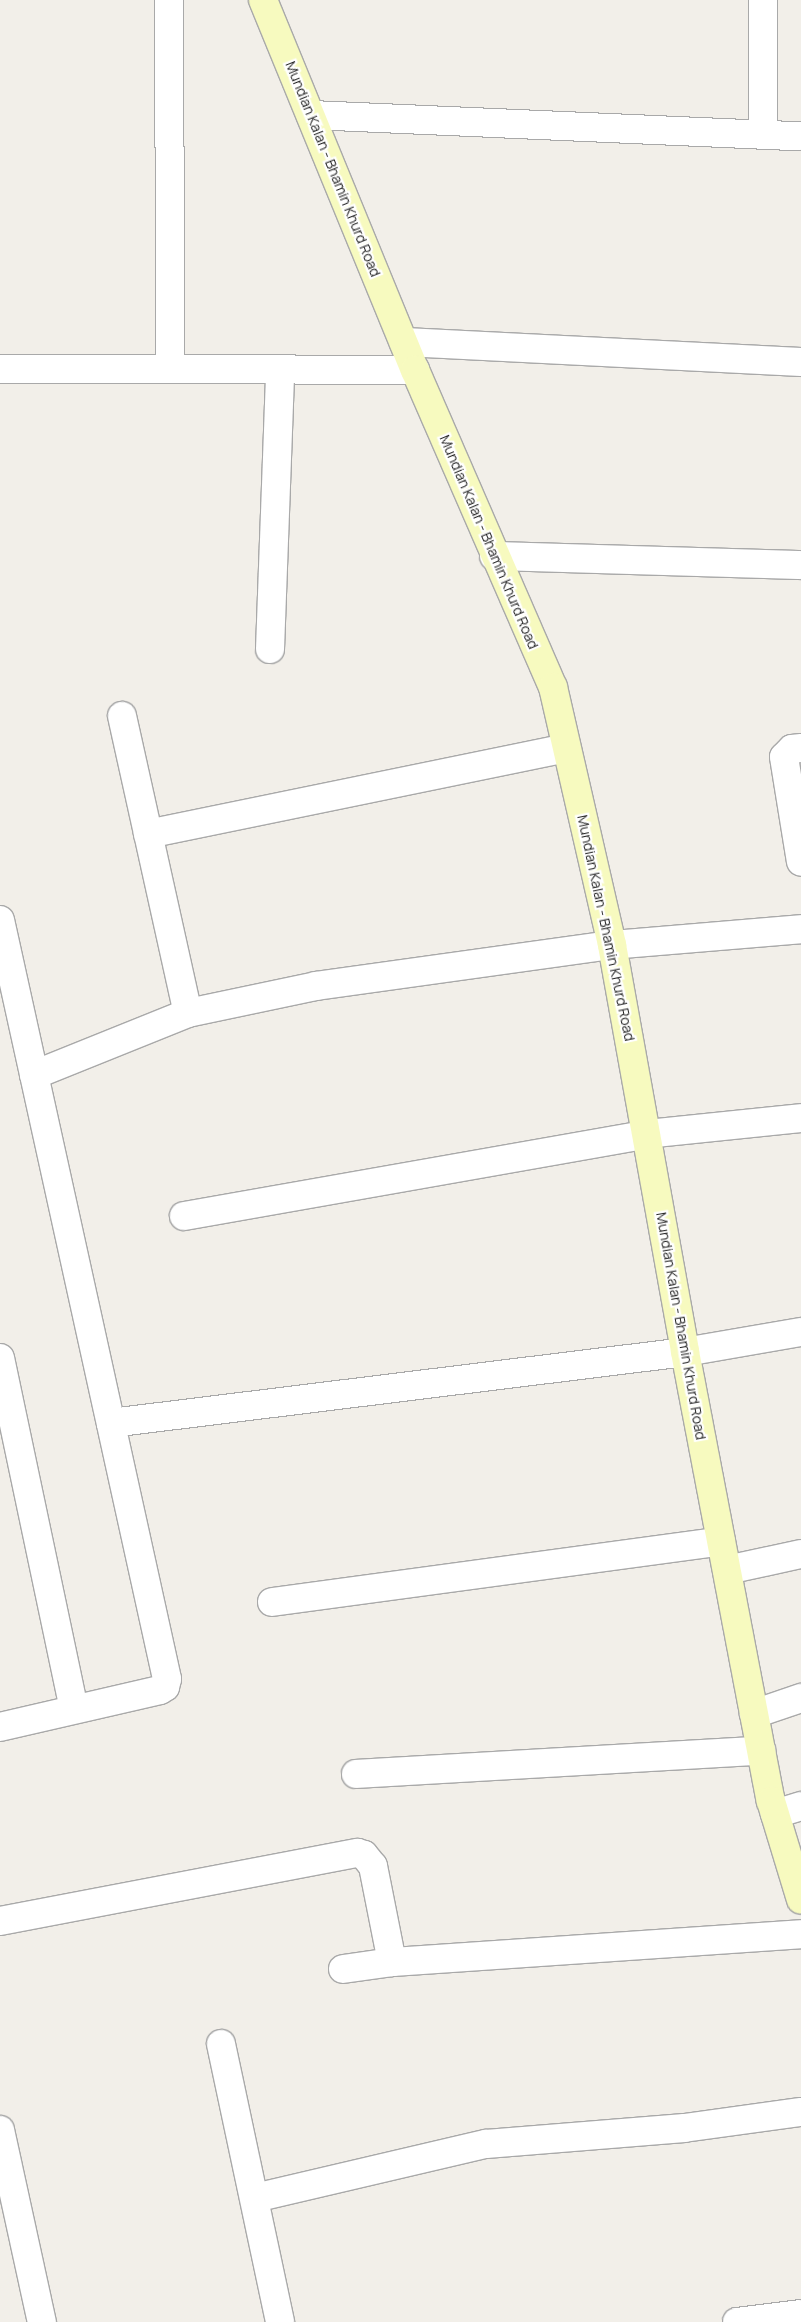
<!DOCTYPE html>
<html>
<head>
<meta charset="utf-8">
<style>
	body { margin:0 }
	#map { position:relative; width:801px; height:2322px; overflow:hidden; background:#f2efe9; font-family:Manrope,sans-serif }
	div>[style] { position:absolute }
	.roads { filter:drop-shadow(1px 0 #a9a9a9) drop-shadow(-1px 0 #a9a9a9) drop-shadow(0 1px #a9a9a9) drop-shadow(0 -1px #a9a9a9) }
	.street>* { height:28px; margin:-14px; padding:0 14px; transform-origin:14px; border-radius:14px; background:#fff }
	.secondary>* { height:28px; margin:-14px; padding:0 14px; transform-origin:14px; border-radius:14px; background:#f7fabf }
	span { translate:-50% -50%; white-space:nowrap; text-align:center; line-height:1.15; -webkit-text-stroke:4.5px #fff; paint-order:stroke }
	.street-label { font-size:14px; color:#222 }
</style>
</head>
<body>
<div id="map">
	<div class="roads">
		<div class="street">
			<div style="left:169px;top:0;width:369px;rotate:89.8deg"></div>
			<div style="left:763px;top:0;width:134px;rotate:90deg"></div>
			<div style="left:311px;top:115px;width:490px;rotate:2.5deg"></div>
			<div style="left:404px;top:342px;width:398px;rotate:2.9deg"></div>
			<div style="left:0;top:369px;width:415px;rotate:0.1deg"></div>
			<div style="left:494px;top:556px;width:307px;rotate:1.7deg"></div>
			<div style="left:270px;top:649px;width:279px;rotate:-87.9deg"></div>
			<div style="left:122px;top:716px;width:304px;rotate:77.5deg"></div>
			<div style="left:801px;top:748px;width:9px;rotate:174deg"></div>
			<div style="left:792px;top:749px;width:11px;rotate:135deg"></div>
			<div style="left:784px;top:757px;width:106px;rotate:80.8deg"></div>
			<div style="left:148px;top:834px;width:427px;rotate:-11.6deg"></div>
			<div style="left:0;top:920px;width:777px;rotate:77.59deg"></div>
			<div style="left:167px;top:1679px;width:8px;rotate:104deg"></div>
			<div style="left:165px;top:1687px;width:6px;rotate:149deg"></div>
			<div style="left:160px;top:1690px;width:164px;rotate:167deg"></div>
			<div style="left:34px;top:1075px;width:166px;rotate:-21.9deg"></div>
			<div style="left:188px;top:1013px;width:131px;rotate:-11.9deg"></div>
			<div style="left:316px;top:986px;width:299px;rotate:-7.9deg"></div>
			<div style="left:612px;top:945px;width:190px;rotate:-4.8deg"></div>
			<div style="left:184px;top:1216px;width:470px;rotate:-10deg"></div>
			<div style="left:647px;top:1134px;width:155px;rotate:-5.9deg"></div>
			<div style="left:0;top:1358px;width:358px;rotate:78.1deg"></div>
			<div style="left:111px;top:1423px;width:578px;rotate:-7.05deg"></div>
			<div style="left:685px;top:1352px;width:118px;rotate:-9.8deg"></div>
			<div style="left:727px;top:1570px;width:76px;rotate:-12.2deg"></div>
			<div style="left:272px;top:1602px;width:453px;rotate:-7.7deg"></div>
			<div style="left:754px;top:1714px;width:50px;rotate:-18.8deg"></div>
			<div style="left:356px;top:1774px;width:406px;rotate:-3.3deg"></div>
			<div style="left:775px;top:1814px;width:27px;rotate:-17deg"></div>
			<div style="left:0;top:1921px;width:364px;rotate:-10.8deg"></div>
			<div style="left:358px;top:1853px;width:6px;rotate:18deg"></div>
			<div style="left:364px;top:1855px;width:14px;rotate:51deg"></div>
			<div style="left:373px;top:1866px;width:98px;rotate:78.8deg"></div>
			<div style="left:343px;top:1969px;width:49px;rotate:-8.1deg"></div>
			<div style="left:392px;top:1962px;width:410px;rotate:-3.9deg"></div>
			<div style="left:221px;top:2044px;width:284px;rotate:78deg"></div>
			<div style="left:0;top:2130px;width:197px;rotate:77.7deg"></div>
			<div style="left:255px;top:2198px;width:237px;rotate:-13.2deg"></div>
			<div style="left:486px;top:2144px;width:199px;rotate:-4.6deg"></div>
			<div style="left:684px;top:2128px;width:118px;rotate:-7.8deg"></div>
			<div style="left:737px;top:2322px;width:64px;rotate:-7.1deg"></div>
		</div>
		<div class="secondary">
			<div style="left:263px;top:0;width:400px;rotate:67.7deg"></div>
			<div style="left:415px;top:370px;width:346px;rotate:66.5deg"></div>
			<div style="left:553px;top:687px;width:265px;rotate:77.1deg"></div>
			<div style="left:612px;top:945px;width:413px;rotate:79.8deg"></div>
			<div style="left:685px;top:1352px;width:457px;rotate:79.2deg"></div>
			<div style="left:771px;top:1801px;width:103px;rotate:73.1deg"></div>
		</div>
	</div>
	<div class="street-label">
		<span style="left:333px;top:169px;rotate:68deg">Mundian Kalan - Bhamin Khurd Road</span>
		<span style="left:489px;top:542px;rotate:67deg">Mundian Kalan - Bhamin Khurd Road</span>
		<span style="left:606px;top:928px;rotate:78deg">Mundian Kalan - Bhamin Khurd Road</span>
		<span style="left:681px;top:1326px;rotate:80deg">Mundian Kalan - Bhamin Khurd Road</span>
	</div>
</div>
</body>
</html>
